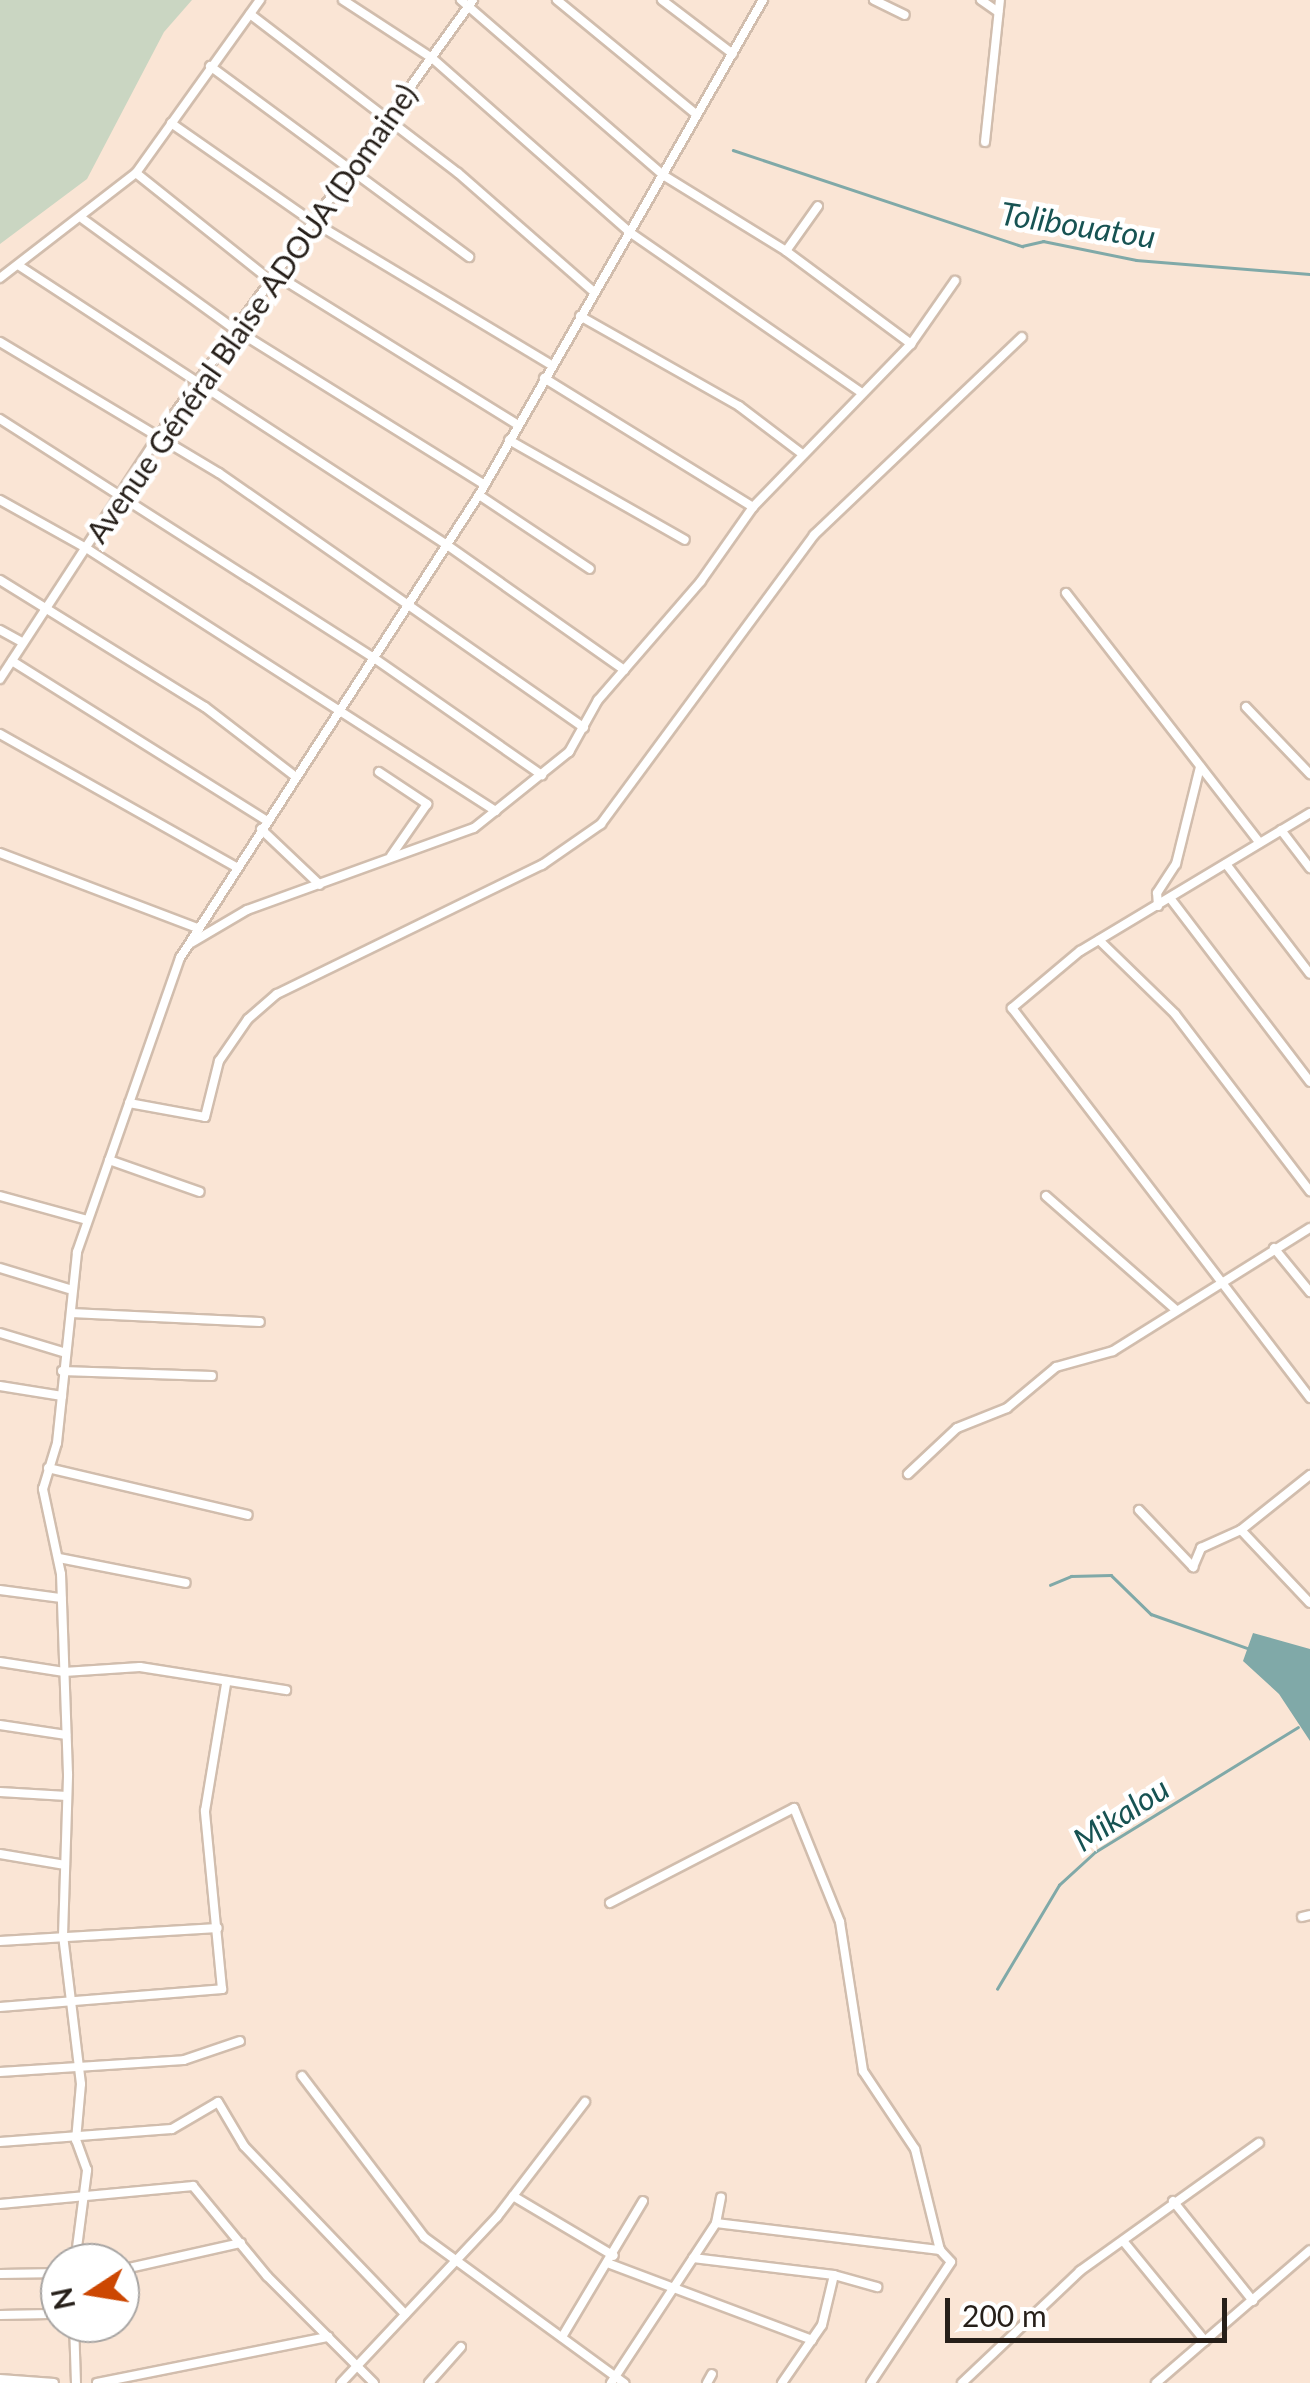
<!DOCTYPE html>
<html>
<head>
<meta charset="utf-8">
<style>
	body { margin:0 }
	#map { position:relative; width:1310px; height:2383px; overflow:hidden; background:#fae5d5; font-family:Lato,sans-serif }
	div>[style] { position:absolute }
	.green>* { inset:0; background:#cad6c2 }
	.water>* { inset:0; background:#80a9a8 }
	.stream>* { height:2.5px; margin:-1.25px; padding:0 1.25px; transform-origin:1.25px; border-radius:1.25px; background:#80a9a8 }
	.roads { filter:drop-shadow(2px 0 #d1bdad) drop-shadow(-2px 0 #d1bdad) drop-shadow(0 2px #d1bdad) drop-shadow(0 -2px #d1bdad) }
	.street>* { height:8px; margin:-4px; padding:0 4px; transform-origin:4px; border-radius:4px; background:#fff }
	span { translate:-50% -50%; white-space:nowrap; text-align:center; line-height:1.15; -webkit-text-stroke:9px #fff; paint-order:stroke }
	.street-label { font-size:30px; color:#261f19 }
	.water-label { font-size:32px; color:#175353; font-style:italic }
	.north { position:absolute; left:40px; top:2243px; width:100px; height:100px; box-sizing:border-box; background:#fff; border:2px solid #a8a5a3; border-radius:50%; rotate:258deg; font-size:28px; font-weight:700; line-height:40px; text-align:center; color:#261f19 }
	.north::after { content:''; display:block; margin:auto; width:35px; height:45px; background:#cc4702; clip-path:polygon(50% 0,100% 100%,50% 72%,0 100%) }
	.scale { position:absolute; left:945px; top:2298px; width:282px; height:45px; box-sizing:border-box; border:5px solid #261f19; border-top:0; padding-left:12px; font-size:30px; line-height:35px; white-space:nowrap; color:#261f19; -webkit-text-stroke:8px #fff; paint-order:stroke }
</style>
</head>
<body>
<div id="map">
	<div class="green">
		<div style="clip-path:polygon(0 0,192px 0,164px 32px,87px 179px,0 244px)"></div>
	</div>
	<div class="water">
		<div style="clip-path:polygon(1253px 1633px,1310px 1649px,1310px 1741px,1279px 1694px,1243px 1661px)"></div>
	</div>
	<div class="stream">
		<div style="left:733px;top:150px;width:305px;rotate:18.4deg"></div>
		<div style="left:1022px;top:246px;width:22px;rotate:-13deg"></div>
		<div style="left:1043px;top:241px;width:95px;rotate:11.5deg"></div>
		<div style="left:1136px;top:260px;width:175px;rotate:4.6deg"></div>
		<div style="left:1050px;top:1585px;width:23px;rotate:-23deg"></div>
		<div style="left:1071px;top:1576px;width:40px;rotate:-1.4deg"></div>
		<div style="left:1111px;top:1575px;width:56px;rotate:44.3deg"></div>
		<div style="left:1151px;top:1614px;width:105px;rotate:19.5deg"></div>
		<div style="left:997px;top:1989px;width:121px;rotate:-59.2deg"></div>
		<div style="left:1059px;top:1885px;width:49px;rotate:-42.5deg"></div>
		<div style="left:1095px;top:1852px;width:238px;rotate:-31.6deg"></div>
	</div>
	<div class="roads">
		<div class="street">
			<div style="left:343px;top:0;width:106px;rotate:33.1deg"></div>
			<div style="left:432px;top:58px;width:261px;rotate:41.4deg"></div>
			<div style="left:628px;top:231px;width:285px;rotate:34.7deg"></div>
			<div style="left:461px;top:0;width:267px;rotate:40.9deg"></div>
			<div style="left:663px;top:175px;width:145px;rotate:31.7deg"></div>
			<div style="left:786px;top:251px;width:156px;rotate:36.6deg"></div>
			<div style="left:557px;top:0;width:181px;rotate:39.4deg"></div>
			<div style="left:662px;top:0;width:89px;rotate:37.3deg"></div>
			<div style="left:874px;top:0;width:34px;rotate:26deg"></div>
			<div style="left:981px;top:0;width:21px;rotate:35deg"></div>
			<div style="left:250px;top:14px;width:262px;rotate:37.4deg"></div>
			<div style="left:458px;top:173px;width:179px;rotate:41.2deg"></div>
			<div style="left:210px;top:66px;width:322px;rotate:36.4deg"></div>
			<div style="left:171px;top:123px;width:169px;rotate:34.9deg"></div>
			<div style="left:310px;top:220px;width:281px;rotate:31deg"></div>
			<div style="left:985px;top:142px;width:143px;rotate:-84deg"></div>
			<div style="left:136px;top:173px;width:170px;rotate:38.6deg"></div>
			<div style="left:83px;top:219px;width:189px;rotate:36deg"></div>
			<div style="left:236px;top:330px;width:293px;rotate:31.9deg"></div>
			<div style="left:786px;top:251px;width:55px;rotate:-54.6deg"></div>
			<div style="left:18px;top:265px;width:512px;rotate:33.13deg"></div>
			<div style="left:447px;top:545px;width:217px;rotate:35.2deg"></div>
			<div style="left:273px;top:273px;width:287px;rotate:31.8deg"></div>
			<div style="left:0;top:278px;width:172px;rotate:-37.7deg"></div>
			<div style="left:136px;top:173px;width:213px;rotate:-54.4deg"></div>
			<div style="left:580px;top:316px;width:183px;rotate:29.5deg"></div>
			<div style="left:739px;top:406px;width:78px;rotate:37.2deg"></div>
			<div style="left:0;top:342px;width:255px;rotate:30.9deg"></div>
			<div style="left:219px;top:473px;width:445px;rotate:34.9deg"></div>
			<div style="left:544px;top:378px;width:246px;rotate:31.7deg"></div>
			<div style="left:0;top:419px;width:444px;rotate:32.6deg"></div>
			<div style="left:374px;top:658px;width:205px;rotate:34.9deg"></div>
			<div style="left:509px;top:440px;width:202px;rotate:29.6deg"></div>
			<div style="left:479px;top:495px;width:133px;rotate:33.7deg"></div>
			<div style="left:0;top:500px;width:98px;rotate:29.2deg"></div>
			<div style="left:86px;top:548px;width:487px;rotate:32.7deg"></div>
			<div style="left:0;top:580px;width:241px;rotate:31.8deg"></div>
			<div style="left:205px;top:707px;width:115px;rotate:37.6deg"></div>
			<div style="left:1066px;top:593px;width:316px;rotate:52.2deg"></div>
			<div style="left:0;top:630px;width:26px;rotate:29deg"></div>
			<div style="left:12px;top:661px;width:301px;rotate:32.1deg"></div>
			<div style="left:0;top:679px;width:289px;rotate:-56.9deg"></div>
			<div style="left:158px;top:437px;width:539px;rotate:-54.22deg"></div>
			<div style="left:1246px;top:707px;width:93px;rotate:46.3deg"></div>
			<div style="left:0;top:734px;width:271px;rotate:29.4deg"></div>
			<div style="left:379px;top:772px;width:58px;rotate:33.7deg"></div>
			<div style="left:427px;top:804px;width:63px;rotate:124.7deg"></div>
			<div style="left:1310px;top:813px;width:268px;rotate:149deg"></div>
			<div style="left:1080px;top:951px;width:89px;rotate:140deg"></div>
			<div style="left:1012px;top:1008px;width:491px;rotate:52.6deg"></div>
			<div style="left:261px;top:829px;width:81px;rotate:43.5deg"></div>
			<div style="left:1281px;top:830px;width:48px;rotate:52.7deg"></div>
			<div style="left:0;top:853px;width:211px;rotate:20.8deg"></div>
			<div style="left:1226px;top:864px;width:138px;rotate:52.6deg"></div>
			<div style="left:1170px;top:898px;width:231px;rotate:52.7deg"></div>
			<div style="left:1158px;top:906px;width:13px;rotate:-94deg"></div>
			<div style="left:1157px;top:893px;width:35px;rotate:-57deg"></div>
			<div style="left:1176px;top:864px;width:100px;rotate:-76.1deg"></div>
			<div style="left:1099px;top:940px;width:106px;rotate:44.2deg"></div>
			<div style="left:1175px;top:1014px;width:223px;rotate:52.7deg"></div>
			<div style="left:191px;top:943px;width:65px;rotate:-30.5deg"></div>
			<div style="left:247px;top:910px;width:241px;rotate:-19.9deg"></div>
			<div style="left:474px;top:828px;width:122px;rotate:-38.7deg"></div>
			<div style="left:569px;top:752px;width:60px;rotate:-60.9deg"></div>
			<div style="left:598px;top:700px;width:157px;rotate:-49.1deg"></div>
			<div style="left:701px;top:581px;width:90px;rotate:-54.9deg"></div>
			<div style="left:753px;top:507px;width:227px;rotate:-45.9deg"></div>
			<div style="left:911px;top:344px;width:77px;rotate:-55.1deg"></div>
			<div style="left:129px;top:1103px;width:77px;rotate:10.4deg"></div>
			<div style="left:205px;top:1117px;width:58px;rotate:-76deg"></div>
			<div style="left:219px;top:1061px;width:51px;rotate:-55.4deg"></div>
			<div style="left:248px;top:1019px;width:38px;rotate:-41deg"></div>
			<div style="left:277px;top:994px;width:295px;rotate:-26deg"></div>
			<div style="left:542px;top:865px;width:72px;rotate:-34.8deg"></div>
			<div style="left:601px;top:824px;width:359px;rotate:-53.6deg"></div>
			<div style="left:814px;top:535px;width:287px;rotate:-43.6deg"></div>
			<div style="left:109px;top:1160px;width:96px;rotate:19.4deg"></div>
			<div style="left:0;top:1196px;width:90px;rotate:15.4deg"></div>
			<div style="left:1046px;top:1196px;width:171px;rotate:41.2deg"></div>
			<div style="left:1274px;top:1248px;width:57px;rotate:50.7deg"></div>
			<div style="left:0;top:1268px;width:72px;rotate:16.9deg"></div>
			<div style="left:71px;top:1313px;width:189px;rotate:2.7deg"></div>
			<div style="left:0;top:1333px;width:66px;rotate:16.8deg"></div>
			<div style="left:62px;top:1371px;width:150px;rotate:1.9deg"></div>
			<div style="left:0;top:1386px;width:63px;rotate:9.2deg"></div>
			<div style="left:48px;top:1468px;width:205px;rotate:13.2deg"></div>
			<div style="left:908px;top:1474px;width:67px;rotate:-43.2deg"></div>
			<div style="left:957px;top:1428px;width:54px;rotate:-21.8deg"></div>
			<div style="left:1007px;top:1408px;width:64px;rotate:-39.9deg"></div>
			<div style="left:1056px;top:1367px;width:59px;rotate:-15.7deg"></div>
			<div style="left:1113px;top:1351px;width:232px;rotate:-32deg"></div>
			<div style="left:1139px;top:1510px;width:79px;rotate:46.5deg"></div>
			<div style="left:1193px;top:1567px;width:21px;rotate:-67deg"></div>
			<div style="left:1201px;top:1548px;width:44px;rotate:-24.2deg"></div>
			<div style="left:1241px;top:1530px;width:88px;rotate:-38.6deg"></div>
			<div style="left:1241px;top:1530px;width:100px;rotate:46.6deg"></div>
			<div style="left:59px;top:1558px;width:129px;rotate:11.1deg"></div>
			<div style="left:0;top:1590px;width:62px;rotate:7.5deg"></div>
			<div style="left:0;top:1662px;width:65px;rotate:8.9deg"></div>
			<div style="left:64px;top:1672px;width:76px;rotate:-3.8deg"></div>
			<div style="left:140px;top:1667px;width:148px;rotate:9deg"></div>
			<div style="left:0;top:1725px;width:67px;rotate:8.6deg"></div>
			<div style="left:0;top:1792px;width:67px;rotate:3.4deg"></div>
			<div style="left:0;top:1854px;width:66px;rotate:9.6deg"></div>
			<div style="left:610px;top:1903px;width:207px;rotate:-27.3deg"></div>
			<div style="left:794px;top:1808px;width:123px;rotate:68deg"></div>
			<div style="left:840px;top:1922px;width:151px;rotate:81.2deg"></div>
			<div style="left:863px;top:2071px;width:94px;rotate:56.3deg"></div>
			<div style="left:915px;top:2149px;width:104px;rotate:76.1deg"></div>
			<div style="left:940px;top:2250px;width:16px;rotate:47deg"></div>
			<div style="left:951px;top:2262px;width:145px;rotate:123.5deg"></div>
			<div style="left:1302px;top:1917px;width:8px;rotate:-14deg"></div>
			<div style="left:0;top:1941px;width:218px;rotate:-3.4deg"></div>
			<div style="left:0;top:2007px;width:223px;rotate:-4.6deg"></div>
			<div style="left:222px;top:1989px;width:179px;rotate:-95.5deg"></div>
			<div style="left:205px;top:1811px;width:129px;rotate:-80.6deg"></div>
			<div style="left:0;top:2072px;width:184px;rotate:-3.7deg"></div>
			<div style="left:184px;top:2060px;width:59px;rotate:-18.7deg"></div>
			<div style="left:302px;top:2076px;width:202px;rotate:52.8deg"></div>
			<div style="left:424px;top:2237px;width:248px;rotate:36.1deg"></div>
			<div style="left:0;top:2142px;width:172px;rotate:-4.3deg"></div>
			<div style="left:172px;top:2129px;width:53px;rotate:-30.4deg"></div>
			<div style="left:218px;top:2102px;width:51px;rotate:59.4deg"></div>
			<div style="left:244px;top:2146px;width:233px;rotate:46.2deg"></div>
			<div style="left:513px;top:2196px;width:117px;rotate:30.7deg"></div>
			<div style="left:1173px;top:2201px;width:128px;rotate:51.3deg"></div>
			<div style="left:0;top:2204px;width:194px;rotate:-5.3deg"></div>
			<div style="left:193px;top:2186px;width:117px;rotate:50.6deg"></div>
			<div style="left:267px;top:2276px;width:151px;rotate:45deg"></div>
			<div style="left:716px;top:2223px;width:226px;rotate:6.9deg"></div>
			<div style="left:1124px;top:2242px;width:128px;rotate:50.7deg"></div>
			<div style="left:693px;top:2258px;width:142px;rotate:6.9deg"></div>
			<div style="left:834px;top:2275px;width:45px;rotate:15.6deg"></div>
			<div style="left:75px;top:2263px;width:94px;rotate:-82.6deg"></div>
			<div style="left:87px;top:2170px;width:32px;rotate:-110deg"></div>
			<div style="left:76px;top:2140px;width:56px;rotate:-84.9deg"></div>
			<div style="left:81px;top:2084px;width:149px;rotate:-96.9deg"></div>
			<div style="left:63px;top:1936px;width:162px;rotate:-88.2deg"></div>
			<div style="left:68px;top:1774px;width:200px;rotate:-92deg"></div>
			<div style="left:61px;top:1574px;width:87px;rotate:-102deg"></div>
			<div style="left:43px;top:1489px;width:48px;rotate:-73.1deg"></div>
			<div style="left:57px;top:1443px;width:192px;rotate:-84deg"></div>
			<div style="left:77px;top:1252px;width:312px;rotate:-70.7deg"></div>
			<div style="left:180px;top:958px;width:551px;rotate:-57.15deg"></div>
			<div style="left:479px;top:495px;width:571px;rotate:-60.16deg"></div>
			<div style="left:610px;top:2264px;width:216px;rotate:20.6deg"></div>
			<div style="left:120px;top:2270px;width:124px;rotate:-12.6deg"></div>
			<div style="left:0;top:2274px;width:60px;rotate:-1deg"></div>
			<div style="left:0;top:2315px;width:49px;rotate:-1.2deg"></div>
			<div style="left:74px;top:2323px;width:60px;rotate:88.1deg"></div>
			<div style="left:562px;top:2337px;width:158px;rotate:-59.2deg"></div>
			<div style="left:0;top:2379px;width:54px;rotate:4.2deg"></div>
			<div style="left:97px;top:2383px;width:236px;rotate:-11.3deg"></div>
			<div style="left:341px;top:2383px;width:228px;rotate:-46.8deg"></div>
			<div style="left:497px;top:2217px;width:145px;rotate:-52.6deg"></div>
			<div style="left:429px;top:2383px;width:48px;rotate:-48.4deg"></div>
			<div style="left:611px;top:2383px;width:191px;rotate:-56.7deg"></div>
			<div style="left:716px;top:2223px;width:26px;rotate:-79deg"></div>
			<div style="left:707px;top:2383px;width:10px;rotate:-61deg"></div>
			<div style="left:782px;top:2383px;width:70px;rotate:-55.4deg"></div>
			<div style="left:822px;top:2325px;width:51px;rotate:-76.5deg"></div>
			<div style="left:962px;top:2383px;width:163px;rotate:-43.5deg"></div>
			<div style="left:1080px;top:2271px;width:220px;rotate:-35.6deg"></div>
			<div style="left:1156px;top:2383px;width:203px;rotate:-40.8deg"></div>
		</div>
	</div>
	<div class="street-label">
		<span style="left:251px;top:313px;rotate:-55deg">Avenue Général Blaise ADOUA (Domaine)</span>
	</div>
	<div class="water-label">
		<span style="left:1078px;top:225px;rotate:9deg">Tolibouatou</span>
		<span style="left:1121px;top:1814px;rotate:-33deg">Mikalou</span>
	</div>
	<div class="north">N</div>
	<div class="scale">200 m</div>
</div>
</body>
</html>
